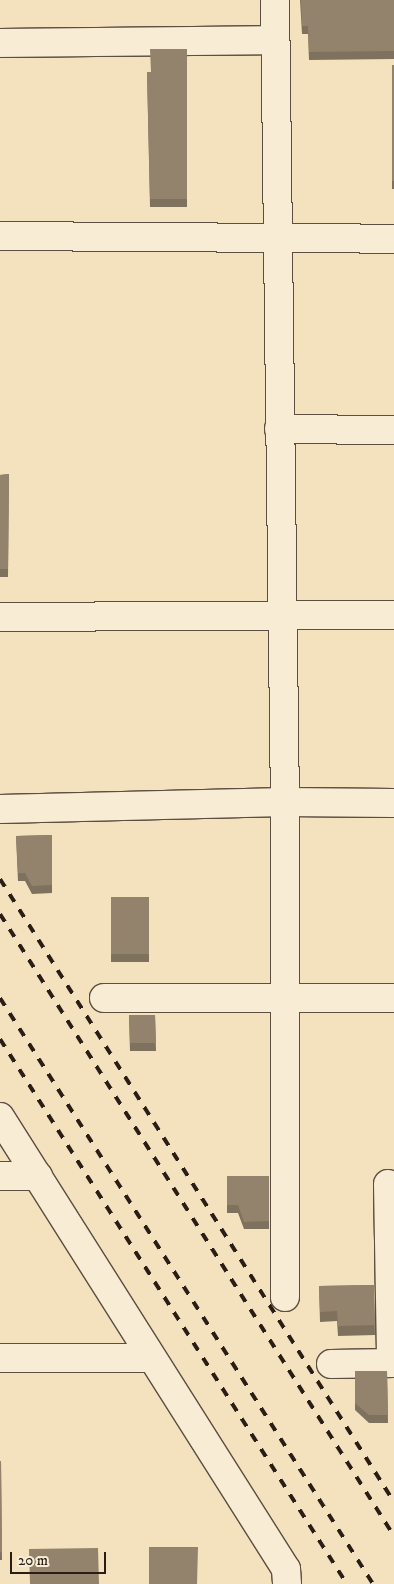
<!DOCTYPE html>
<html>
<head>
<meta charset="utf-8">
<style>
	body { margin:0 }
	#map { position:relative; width:394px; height:1584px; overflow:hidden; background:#f4e1bd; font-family:"IM FELL DW Pica",serif }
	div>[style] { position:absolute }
	.roads { filter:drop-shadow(1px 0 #5c4e40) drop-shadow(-1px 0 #5c4e40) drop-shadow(0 1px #5c4e40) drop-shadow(0 -1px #5c4e40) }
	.minor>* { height:28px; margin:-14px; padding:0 14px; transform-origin:14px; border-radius:14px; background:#f8ecd4 }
	.tertiary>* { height:28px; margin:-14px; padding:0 14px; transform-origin:14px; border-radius:14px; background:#f8ecd4 }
	.rail>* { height:4px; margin-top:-2px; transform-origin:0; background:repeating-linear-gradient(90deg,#2a1d16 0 9px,transparent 0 18px) }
	.wall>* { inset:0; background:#7e715e }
	.building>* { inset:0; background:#93836d }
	span { translate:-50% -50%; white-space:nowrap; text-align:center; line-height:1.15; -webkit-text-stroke:5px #f8ecd4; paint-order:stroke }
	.scale { position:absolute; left:10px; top:1552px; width:96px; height:22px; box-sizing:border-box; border:2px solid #2a1d16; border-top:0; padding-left:6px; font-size:15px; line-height:18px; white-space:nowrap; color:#2a1d16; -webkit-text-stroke:4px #f8ecd4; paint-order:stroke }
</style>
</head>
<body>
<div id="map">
	<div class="roads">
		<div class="minor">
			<div style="left:275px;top:0;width:802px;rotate:89.29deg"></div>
			<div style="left:285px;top:802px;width:109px;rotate:0.5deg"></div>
			<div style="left:0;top:43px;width:275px;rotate:-0.6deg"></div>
			<div style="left:279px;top:429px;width:115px;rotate:0.5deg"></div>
			<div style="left:0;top:617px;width:394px;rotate:-0.3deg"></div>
			<div style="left:0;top:809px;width:285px;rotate:-1.4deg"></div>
			<div style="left:285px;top:802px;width:495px;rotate:90deg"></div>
			<div style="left:104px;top:998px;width:290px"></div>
			<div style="left:0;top:1117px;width:535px;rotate:57.68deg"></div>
			<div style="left:286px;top:1569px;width:15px;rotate:86deg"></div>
			<div style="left:0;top:1176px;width:38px"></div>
			<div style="left:388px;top:1184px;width:179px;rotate:89deg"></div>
			<div style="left:0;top:1358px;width:151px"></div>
			<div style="left:331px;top:1364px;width:63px;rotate:-0.9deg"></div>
		</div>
		<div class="tertiary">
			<div style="left:0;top:236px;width:394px;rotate:0.4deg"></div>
		</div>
	</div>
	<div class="rail">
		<div style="left:0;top:879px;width:737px;rotate:57.69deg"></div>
		<div style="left:0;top:914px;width:736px;rotate:57.65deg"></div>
		<div style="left:0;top:998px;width:695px;rotate:57.52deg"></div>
		<div style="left:0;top:1039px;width:646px;rotate:57.52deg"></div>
	</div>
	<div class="wall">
		<div style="clip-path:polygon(300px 0,394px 0,394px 59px,309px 60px,308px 34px,302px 34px)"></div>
		<div style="clip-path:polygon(187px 49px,187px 207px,150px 207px,147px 72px,151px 72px)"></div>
		<div style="clip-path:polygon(392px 65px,394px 65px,394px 189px,392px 189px)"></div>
		<div style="clip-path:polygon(9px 474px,8px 577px,0 577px,0 475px)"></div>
		<div style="clip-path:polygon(52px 835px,52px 893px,32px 894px,25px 881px,18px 881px,16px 836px)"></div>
		<div style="clip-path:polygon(111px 897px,149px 897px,149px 962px,111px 962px)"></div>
		<div style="clip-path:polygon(129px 1015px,155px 1015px,156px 1051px,130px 1051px)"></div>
		<div style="clip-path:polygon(227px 1176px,269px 1176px,269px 1229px,244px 1229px,238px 1213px,227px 1213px)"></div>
		<div style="clip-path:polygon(374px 1285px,375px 1335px,338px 1336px,337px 1321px,320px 1322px,319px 1286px)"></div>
		<div style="clip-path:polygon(355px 1371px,387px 1371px,388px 1423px,369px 1423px,355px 1410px)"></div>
		<div style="clip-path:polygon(0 1461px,1px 1461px,2px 1560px,0 1560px)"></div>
	</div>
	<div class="building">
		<div style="clip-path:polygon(301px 0,394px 0,394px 51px,309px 52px,308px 26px,302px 26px)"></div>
		<div style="clip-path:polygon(150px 49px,187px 49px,187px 199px,150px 199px,147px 72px,151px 72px)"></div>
		<div style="clip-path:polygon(392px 65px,394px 65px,394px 181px,392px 181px)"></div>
		<div style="clip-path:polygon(9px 474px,8px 569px,0 569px,0 475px)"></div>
		<div style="clip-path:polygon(52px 835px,52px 885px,32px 886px,25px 873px,18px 873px,16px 836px)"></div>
		<div style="clip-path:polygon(111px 897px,149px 897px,149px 954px,111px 954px)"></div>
		<div style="clip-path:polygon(129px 1015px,155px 1015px,156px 1043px,130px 1043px)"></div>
		<div style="clip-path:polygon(227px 1176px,269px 1176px,269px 1221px,244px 1222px,238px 1205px,227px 1205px)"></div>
		<div style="clip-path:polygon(374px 1285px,375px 1325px,338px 1326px,337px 1311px,320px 1312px,319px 1286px)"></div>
		<div style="clip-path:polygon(355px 1371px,387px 1371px,388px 1415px,369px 1415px,355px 1403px)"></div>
		<div style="clip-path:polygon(0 1461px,1px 1461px,2px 1553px,0 1552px)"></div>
		<div style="clip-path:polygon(149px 1547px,198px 1547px,197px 1584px,149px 1584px)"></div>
		<div style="clip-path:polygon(98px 1548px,99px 1584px,30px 1584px,29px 1549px)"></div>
	</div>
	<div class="scale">20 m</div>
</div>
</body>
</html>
